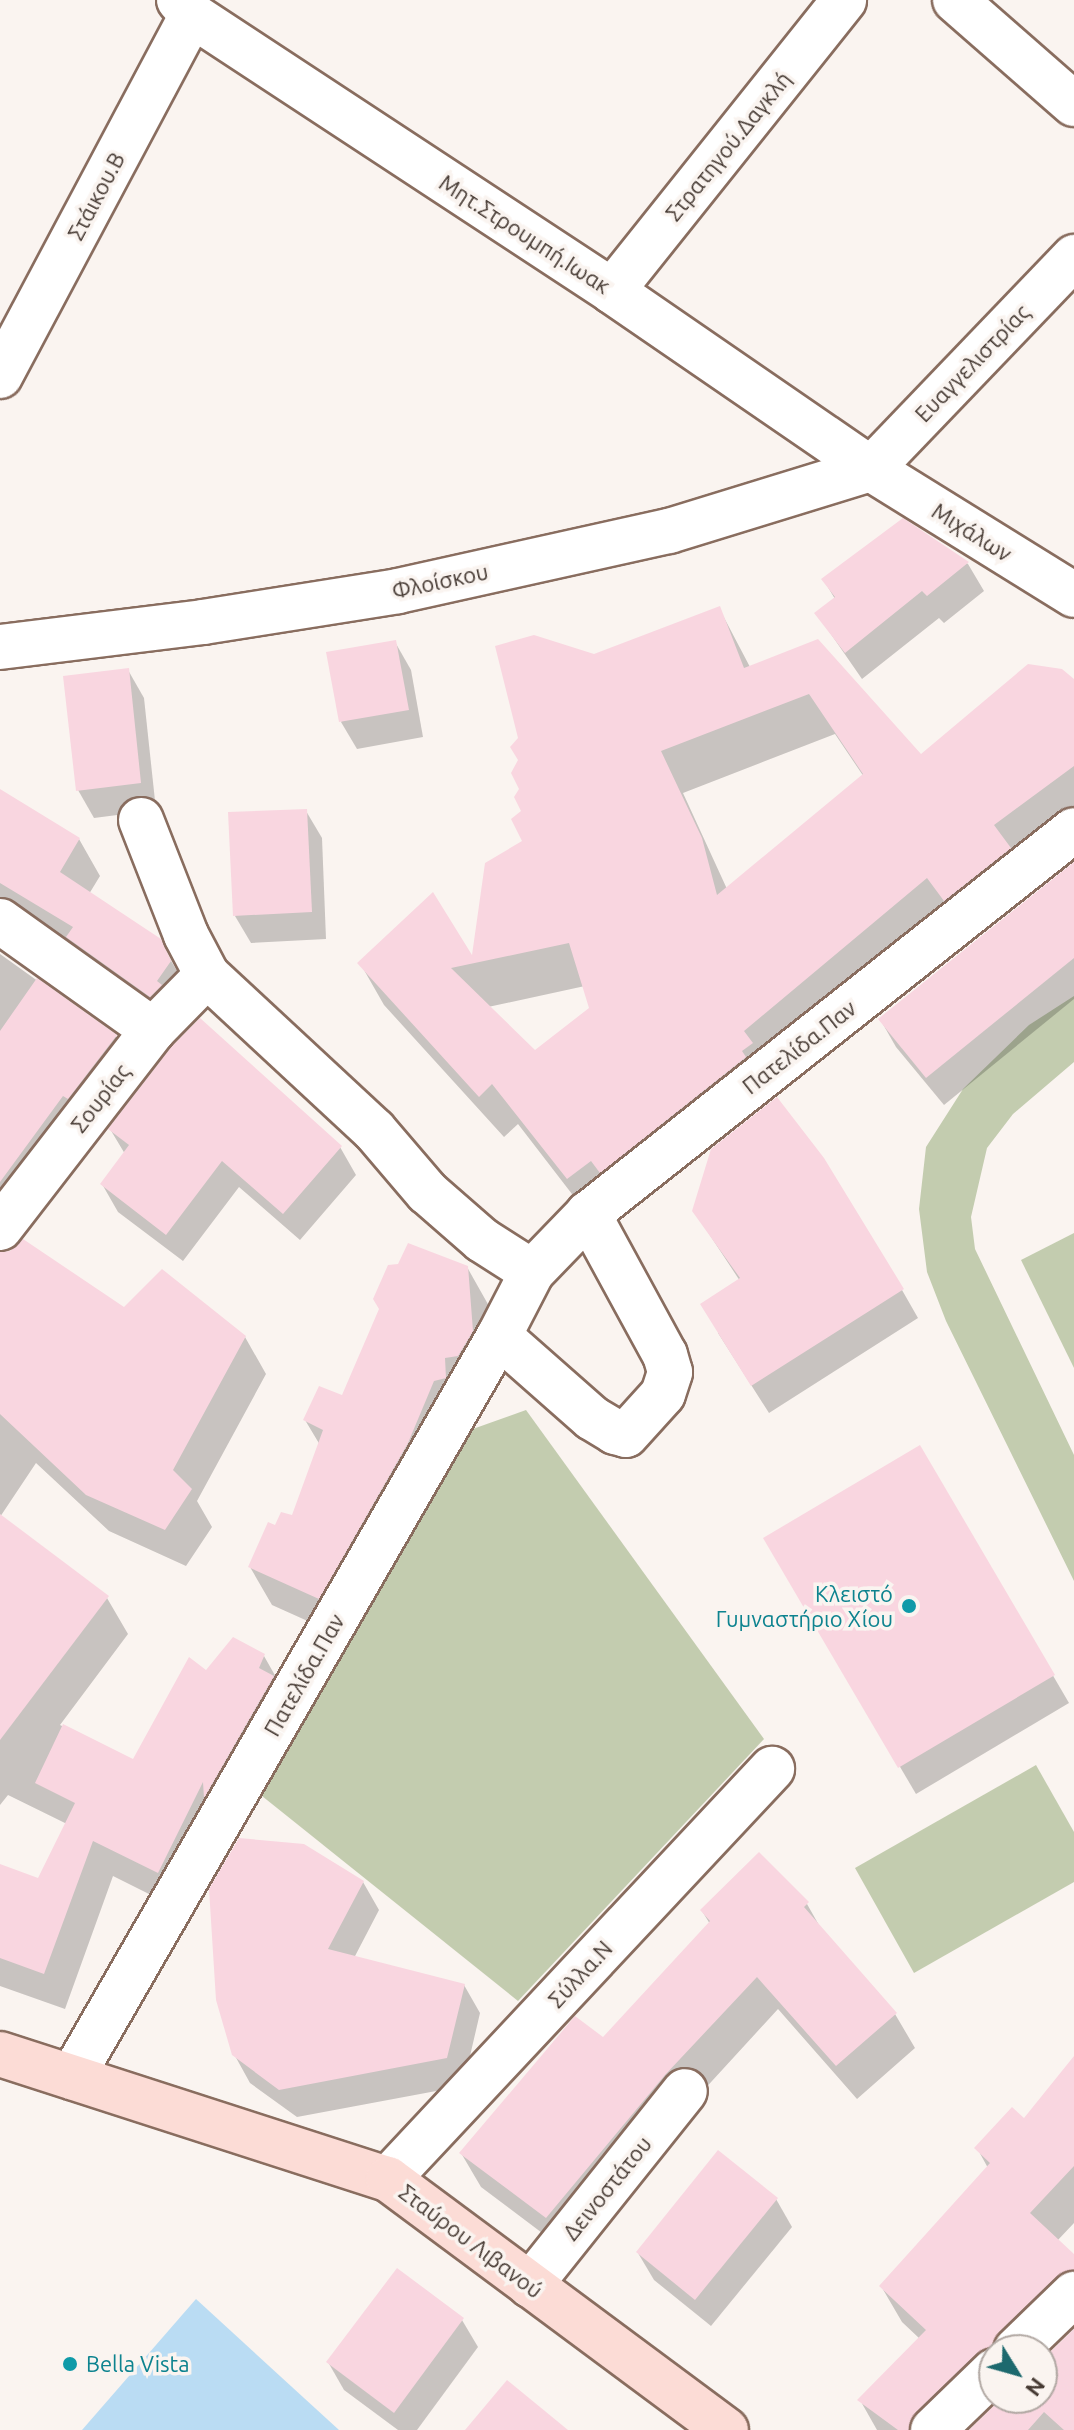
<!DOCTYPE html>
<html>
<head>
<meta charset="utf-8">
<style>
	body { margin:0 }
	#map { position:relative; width:1074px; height:2430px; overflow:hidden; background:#faf4f0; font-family:Ubuntu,sans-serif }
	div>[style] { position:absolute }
	.green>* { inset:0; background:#c3ccaf }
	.water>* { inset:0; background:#badcf3 }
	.shadow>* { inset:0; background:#0003 }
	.building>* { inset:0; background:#f9d6e0 }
	.roads { filter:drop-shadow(2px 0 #896d5f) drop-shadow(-2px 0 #896d5f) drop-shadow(0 2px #896d5f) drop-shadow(0 -2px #896d5f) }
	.minor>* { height:44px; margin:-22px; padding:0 22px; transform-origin:22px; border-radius:22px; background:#fff }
	.major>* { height:44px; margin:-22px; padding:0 22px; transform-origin:22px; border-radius:22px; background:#fcdcd6 }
	.dots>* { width:22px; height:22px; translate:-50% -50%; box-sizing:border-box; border:4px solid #faf4f0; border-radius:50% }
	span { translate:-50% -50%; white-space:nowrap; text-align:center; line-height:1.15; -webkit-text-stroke:7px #faf4f0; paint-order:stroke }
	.street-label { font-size:22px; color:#453932 }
	.culture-label { font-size:22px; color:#0d838f }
	.right { translate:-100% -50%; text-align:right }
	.left { translate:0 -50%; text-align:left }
	.north { position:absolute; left:978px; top:2334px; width:80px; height:80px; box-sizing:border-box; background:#faf4f0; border:2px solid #b2a9a4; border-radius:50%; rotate:127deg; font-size:22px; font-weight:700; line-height:32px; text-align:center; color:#453932 }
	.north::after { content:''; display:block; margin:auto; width:28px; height:36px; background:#1d696e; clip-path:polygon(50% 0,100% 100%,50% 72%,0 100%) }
</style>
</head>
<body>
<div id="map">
	<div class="green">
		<div style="clip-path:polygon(1074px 996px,1074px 1062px,1013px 1114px,987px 1148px,971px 1217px,975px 1249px,1074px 1455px,1074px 1581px,946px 1321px,927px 1272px,919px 1209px,926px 1147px,963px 1089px,1029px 1025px)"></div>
		<div style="clip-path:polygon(1074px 1233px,1074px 1368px,1021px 1260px)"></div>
		<div style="clip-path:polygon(526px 1410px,764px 1739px,518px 2001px,262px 1796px,470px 1430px)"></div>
		<div style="clip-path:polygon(1036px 1765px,1074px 1832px,1074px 1882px,914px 1973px,855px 1868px)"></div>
	</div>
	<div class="water">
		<div style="clip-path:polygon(196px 2299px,339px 2430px,82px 2430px)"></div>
	</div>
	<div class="shadow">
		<div style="clip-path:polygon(903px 521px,968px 564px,984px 591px,944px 623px,939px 618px,862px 679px,817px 614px,835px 599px,823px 579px)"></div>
		<div style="clip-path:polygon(evenodd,719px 608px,750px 667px,817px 641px,921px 757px,1074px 682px,1074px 825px,1019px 865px,1033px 890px,969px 941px,952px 919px,765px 1093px,768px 1100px,625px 1213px,616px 1202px,592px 1220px,518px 1124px,504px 1137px,384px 1005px,360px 963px,473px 961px,524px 842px,524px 812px,594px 657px,719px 608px,835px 734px,864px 777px,727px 889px,683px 793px,835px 734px,719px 608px,585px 986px,592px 1008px,535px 1053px,488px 1007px,585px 986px)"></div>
		<div style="clip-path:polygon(395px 642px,411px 670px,423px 737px,357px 749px,341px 722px)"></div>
		<div style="clip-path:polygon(128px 670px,144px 698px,156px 810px,94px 818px,78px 790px)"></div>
		<div style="clip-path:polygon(0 791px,79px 839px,100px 876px,89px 894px,159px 940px,181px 978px,178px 1018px,0 944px)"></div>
		<div style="clip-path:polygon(306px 811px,322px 838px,326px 939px,251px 943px,235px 916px)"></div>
		<div style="clip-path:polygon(1074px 865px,1074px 999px,944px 1105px,896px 1047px,880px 1019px)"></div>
		<div style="clip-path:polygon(0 954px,116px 1037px,137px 1073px,0 1254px,124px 1309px,245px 1337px,266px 1374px,197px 1501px,212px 1527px,186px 1566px,109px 1531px,36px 1463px,0 1517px,107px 1598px,128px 1634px,60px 1725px,134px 1761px,206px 1673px,264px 1656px,285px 1693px,179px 1909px,113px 1876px,65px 2009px,0 1986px,0 1866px,39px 1880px,67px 1824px,8px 1795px,0 1805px)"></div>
		<div style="clip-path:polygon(110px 1129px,340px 1147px,356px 1175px,300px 1240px,239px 1187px,183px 1261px,118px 1212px,102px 1184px,125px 1154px)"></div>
		<div style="clip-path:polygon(694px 1211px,902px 1290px,918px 1318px,769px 1413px,718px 1333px,740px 1281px)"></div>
		<div style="clip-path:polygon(467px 1267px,489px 1306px,493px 1370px,341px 1636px,272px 1605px,250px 1567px,276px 1528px,293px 1518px,320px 1445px,305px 1420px,343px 1397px)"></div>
		<div style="clip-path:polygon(920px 1448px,1069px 1703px,916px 1794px,766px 1539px)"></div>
		<div style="clip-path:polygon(363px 1882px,379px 1910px,354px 1958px,464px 1985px,480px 2013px,463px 2086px,297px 2117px,250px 2083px,234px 2054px)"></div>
		<div style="clip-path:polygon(807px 1904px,824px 1934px,895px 2014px,915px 2048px,857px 2099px,778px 2009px,679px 2117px,566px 2251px,481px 2187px,461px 2153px,603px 2040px,710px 1924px,702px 1911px)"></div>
		<div style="clip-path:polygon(1074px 2059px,1074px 2223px,1057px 2241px,1074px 2258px,1074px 2311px,954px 2430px,877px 2430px,860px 2400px,920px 2339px,902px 2322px,881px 2286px,988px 2168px,977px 2148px,1025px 2121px)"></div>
		<div style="clip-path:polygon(776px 2199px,792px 2227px,711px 2326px,654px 2280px,638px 2253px)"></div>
		<div style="clip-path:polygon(462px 2320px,478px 2347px,417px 2430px,398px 2430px,344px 2390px,328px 2362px)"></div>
		<div style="clip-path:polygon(1074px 2330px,1074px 2430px,972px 2430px,1005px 2398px,1042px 2398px,1042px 2362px)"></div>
	</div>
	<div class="building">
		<div style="clip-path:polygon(903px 518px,969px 562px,927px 596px,922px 591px,845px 653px,814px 613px,835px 597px,821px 579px)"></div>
		<div style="clip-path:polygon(evenodd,720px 606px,744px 668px,818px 639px,921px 754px,1028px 664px,1062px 669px,1074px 679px,1074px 766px,994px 825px,1011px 848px,944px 901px,927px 878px,744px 1031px,753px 1043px,742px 1051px,746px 1057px,600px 1173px,591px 1161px,567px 1179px,492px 1084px,479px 1097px,357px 963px,433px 892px,472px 955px,485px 863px,522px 841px,511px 819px,521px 811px,514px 797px,519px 789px,511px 773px,518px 760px,510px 747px,518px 738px,495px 646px,534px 635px,594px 654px,720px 606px,809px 694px,863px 774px,717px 895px,702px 838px,661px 751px,809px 694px,720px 606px,569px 943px,589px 1008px,535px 1050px,451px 968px,569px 943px)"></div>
		<div style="clip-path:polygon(396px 640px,409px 710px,339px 722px,326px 652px)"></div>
		<div style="clip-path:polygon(129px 668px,141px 783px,76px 791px,63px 676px)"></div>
		<div style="clip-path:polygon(0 789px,80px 838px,60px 872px,161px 939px,171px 961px,157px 981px,162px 985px,150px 997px,66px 937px,73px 927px,0 883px)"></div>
		<div style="clip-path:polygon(307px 809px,312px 912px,233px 916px,228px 812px)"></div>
		<div style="clip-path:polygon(1074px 862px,1074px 958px,926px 1078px,878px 1019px)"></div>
		<div style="clip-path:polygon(37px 978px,117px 1035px,68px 1099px,63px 1096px,0 1182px,0 1031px)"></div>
		<div style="clip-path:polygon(200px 1018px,342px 1146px,283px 1214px,222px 1161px,166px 1235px,100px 1184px,129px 1145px,108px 1129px,172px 1046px)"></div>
		<div style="clip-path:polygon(777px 1097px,824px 1158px,904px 1289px,751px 1386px,700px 1304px,740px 1278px,692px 1211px,711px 1149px)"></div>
		<div style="clip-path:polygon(23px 1239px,124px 1307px,162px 1269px,246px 1336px,173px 1470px,192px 1489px,165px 1530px,86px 1495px,0 1414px,0 1252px,10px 1251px)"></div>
		<div style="clip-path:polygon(408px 1243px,468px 1266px,473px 1331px,458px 1356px,445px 1358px,446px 1378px,434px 1381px,408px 1443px,319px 1599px,248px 1567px,268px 1522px,275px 1525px,281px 1512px,292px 1515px,323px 1430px,303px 1420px,319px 1386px,342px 1395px,379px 1309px,373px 1299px,388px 1265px,398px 1264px)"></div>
		<div style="clip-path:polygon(920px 1445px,1055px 1675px,898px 1768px,763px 1538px)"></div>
		<div style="clip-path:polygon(0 1514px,109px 1596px,0 1740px)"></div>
		<div style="clip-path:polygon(233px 1637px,265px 1654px,259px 1668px,274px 1676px,204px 1798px,203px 1782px,158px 1873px,93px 1841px,44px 1974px,0 1958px,0 1864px,38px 1878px,75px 1803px,35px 1783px,63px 1724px,133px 1759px,189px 1657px,206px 1670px)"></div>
		<div style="clip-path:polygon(239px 1838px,304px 1844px,364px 1881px,328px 1949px,465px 1984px,447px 2058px,279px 2090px,232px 2055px,216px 2000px,209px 1889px)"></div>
		<div style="clip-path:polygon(759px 1852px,809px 1902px,804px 1907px,897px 2013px,836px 2066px,757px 1977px,665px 2075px,546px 2218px,459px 2153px,575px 2016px,603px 2037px,710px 1921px,700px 1910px)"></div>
		<div style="clip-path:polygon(1074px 2056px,1074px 2166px,1030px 2213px,1074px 2254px,1074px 2270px,1057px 2276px,999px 2332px,992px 2347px,977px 2353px,916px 2412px,909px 2430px,898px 2430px,857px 2400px,926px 2330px,879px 2286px,990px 2163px,974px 2148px,1012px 2107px,1024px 2118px)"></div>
		<div style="clip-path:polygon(718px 2150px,778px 2198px,695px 2300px,636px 2252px)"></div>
		<div style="clip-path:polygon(397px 2268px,464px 2318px,394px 2413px,326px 2362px)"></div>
		<div style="clip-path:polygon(1074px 2329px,1074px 2430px,1064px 2430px,1044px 2412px,1028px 2430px,969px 2430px,1002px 2398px,1042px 2398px,1042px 2360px)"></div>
		<div style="clip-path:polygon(507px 2380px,568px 2430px,465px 2430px)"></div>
	</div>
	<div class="roads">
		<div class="minor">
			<div style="left:179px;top:0;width:20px;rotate:49deg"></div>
			<div style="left:192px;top:15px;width:503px;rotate:33.31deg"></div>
			<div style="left:612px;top:291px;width:314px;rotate:34.5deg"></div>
			<div style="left:871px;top:469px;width:239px;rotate:31.8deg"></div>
			<div style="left:955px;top:0;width:158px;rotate:41.2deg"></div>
			<div style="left:612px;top:291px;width:372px;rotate:-51.4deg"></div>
			<div style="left:0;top:376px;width:409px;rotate:-62deg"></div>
			<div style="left:0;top:647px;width:205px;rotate:-7deg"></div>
			<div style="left:203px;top:622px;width:197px;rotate:-9deg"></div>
			<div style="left:398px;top:591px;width:278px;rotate:-12.5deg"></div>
			<div style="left:669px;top:531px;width:211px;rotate:-17.1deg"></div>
			<div style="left:871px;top:469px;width:294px;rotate:-46.2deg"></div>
			<div style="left:141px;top:820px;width:123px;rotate:68.6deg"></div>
			<div style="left:186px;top:935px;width:45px;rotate:62.3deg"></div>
			<div style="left:207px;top:975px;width:228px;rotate:42.9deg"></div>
			<div style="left:374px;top:1130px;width:82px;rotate:49.5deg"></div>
			<div style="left:427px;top:1192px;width:73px;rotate:41.1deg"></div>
			<div style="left:482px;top:1240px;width:59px;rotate:32.6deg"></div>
			<div style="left:0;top:921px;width:188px;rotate:35.5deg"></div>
			<div style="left:0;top:1228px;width:250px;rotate:-52.3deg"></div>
			<div style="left:153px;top:1030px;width:77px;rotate:-45.5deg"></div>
			<div style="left:499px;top:1336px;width:124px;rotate:41.4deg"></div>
			<div style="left:592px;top:1418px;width:27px;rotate:31deg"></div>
			<div style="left:615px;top:1432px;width:11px;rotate:15deg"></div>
			<div style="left:626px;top:1435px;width:55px;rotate:-47.9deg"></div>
			<div style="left:663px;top:1394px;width:23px;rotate:-72deg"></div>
			<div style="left:670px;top:1372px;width:18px;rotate:-106deg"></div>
			<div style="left:665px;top:1355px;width:161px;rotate:-118.6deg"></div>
			<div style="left:72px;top:2077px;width:855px;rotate:-60.05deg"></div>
			<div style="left:499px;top:1336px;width:72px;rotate:-62.7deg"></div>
			<div style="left:532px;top:1272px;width:81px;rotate:-46deg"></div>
			<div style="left:588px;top:1214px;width:619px;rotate:-38.31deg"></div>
			<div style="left:388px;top:2179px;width:562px;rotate:-46.88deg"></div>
			<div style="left:530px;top:2285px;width:248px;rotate:-51.4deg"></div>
			<div style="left:1016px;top:2350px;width:81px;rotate:-44deg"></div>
			<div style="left:933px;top:2430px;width:85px;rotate:-44deg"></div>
		</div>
		<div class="major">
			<div style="left:0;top:2054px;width:408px;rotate:17.9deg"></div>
			<div style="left:388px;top:2179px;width:421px;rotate:36.6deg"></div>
		</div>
	</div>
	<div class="dots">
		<div style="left:909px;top:1606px;background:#0f9aa8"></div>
		<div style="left:70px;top:2364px;background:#0f9aa8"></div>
	</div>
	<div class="street-label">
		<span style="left:728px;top:146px;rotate:-51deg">Στρατηγού.Δαγκλή</span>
		<span style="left:96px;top:196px;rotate:-62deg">Στάικου.Β</span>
		<span style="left:525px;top:234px;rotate:33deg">Μητ.Στρουμπή.Ιωακ</span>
		<span style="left:972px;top:363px;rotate:-46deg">Ευαγγελιστρίας</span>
		<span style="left:972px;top:532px;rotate:32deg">Μιχάλων</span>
		<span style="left:440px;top:581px;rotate:-12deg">Φλοίσκου</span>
		<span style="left:799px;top:1047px;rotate:-38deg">Πατελίδα.Παν</span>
		<span style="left:100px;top:1098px;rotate:-52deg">Σουρίας</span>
		<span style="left:304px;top:1675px;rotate:-60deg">Πατελίδα.Παν</span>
		<span style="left:580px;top:1974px;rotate:-47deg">Σύλλα.Ν</span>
		<span style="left:607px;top:2188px;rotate:-51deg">Δεινοστάτου</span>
		<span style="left:471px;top:2241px;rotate:37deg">Σταύρου Λιβανού</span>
	</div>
	<div class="culture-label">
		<span class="right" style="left:893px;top:1606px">Κλειστό<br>Γυμναστήριο Χίου</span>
		<span class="left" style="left:86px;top:2364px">Bella Vista</span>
	</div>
	<div class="north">N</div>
</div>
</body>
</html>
